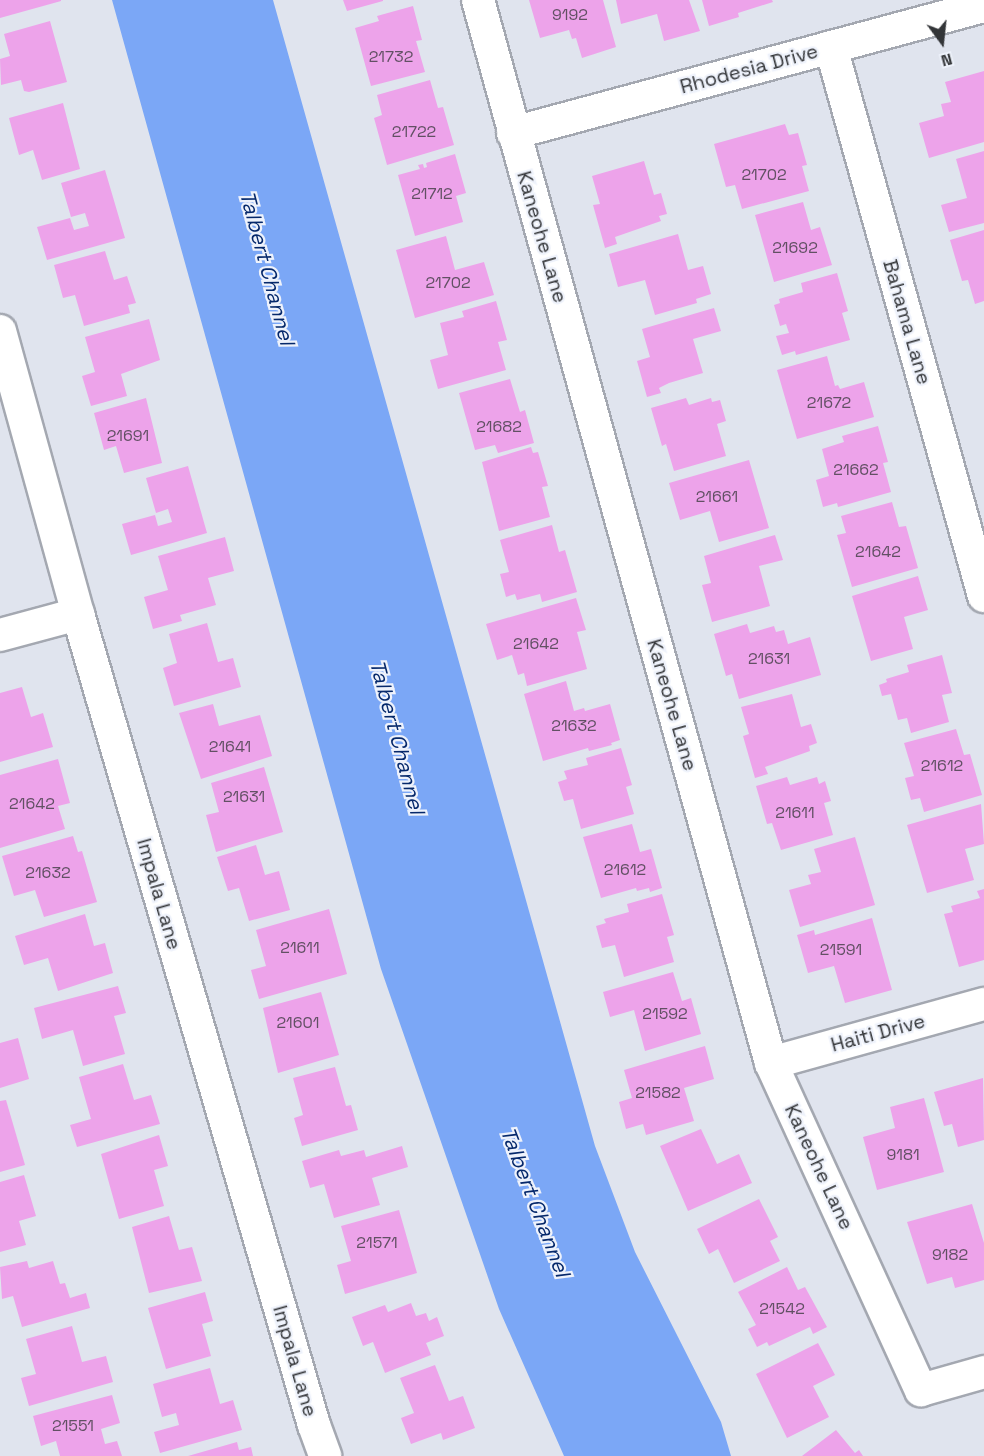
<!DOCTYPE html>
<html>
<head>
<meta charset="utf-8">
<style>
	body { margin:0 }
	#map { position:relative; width:984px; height:1456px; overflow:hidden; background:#e0e4ee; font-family:"Space Grotesk",sans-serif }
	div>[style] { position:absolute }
	.water>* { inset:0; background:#7ba7f6 }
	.building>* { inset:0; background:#eda3ea }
	.roads { filter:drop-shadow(2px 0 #a4a8b1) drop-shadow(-2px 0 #a4a8b1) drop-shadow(0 2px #a4a8b1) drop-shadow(0 -2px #a4a8b1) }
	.street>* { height:32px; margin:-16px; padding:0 16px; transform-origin:16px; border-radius:16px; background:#fff }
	span { translate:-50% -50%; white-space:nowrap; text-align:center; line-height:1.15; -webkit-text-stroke:4.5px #eef2fb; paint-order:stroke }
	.number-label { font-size:16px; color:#625064 }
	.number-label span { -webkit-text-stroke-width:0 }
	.street-label { font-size:20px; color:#333538 }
	.water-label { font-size:21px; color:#05286b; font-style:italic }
	.north { position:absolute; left:912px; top:12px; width:60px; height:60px; -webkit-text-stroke:4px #eef2fb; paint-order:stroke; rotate:165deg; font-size:16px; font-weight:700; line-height:24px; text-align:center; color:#333538 }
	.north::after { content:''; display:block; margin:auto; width:21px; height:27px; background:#333538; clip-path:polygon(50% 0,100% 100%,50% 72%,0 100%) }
</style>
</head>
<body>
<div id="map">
	<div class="water">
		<div style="clip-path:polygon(112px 0,273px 0,595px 1146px,635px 1252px,721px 1422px,731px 1456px,564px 1456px,499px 1309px,381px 969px)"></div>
	</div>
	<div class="building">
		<div style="clip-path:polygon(0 0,61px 0,61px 1px,0 18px)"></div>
		<div style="clip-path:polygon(343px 0,383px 0,383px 1px,347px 11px)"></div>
		<div style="clip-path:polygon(529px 0,603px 0,616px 47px,582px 58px,576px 38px,572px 39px,569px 30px,540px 38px)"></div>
		<div style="clip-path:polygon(616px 0,689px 0,700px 31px,664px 41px,657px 14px,621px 24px)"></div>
		<div style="clip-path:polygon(702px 0,772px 0,773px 2px,738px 13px,739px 17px,709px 26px)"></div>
		<div style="clip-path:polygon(413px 6px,422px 40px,416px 41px,425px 72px,371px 86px,355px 28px,379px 21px,377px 16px)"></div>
		<div style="clip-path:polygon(50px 21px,67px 82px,29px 92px,24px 91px,21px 80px,1px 85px,0 59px,10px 56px,4px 34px)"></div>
		<div style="clip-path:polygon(984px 71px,984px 142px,929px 158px,919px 123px,944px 116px,941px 104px,951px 102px,945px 82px)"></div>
		<div style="clip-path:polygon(430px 80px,438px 108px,443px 107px,454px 145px,387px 165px,374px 118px,382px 115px,377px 95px)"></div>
		<div style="clip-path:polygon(63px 103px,80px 169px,42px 180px,33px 150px,19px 155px,9px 118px)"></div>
		<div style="clip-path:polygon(785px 124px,789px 135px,798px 133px,807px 165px,802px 166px,809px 191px,742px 209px,735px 185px,726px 187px,714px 144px)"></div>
		<div style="clip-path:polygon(984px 151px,984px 223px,949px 232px,941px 205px,967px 198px,956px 159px)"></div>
		<div style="clip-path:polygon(455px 154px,466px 193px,456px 196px,463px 222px,415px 236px,398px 175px,420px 169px,418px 165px,423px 164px,424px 168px,427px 167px,426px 163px)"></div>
		<div style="clip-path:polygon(644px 161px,654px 195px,661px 193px,667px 214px,659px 216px,661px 221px,615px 237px,617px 244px,605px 248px,593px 205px,600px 204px,592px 176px)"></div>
		<div style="clip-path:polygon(105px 170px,125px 238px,47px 260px,37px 227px,70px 218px,74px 230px,89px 226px,85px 213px,71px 217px,61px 183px)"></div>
		<div style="clip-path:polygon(803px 202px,811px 230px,820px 227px,832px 265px,774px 282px,755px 215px)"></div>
		<div style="clip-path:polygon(984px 230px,984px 301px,975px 304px,968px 280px,962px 281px,950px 240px)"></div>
		<div style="clip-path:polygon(678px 234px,688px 270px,703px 266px,711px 294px,696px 299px,697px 303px,655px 315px,645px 280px,618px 287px,609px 254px)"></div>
		<div style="clip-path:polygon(446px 236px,455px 270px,484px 262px,494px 295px,415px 318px,396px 250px)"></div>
		<div style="clip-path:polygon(105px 251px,114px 280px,127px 276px,136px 303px,128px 305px,130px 313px,84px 326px,75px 295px,63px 298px,54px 265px)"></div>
		<div style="clip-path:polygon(837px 273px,848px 311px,842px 313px,850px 340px,796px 355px,795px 351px,782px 355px,776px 336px,789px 333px,786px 324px,780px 326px,774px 305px,780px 303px,779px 299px,803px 292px,801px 283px)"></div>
		<div style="clip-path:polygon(496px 301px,507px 340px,498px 342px,506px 370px,438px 389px,430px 360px,448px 355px,440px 323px,464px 317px,462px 311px)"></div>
		<div style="clip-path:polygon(714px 308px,721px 331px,693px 339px,703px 373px,669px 383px,659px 388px,661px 393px,647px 397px,637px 361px,650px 357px,642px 329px)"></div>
		<div style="clip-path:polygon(149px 319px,160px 360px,121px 374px,127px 396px,91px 406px,82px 376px,95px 372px,85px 337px)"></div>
		<div style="clip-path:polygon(827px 356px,835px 386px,838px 385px,840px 389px,864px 382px,874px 417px,797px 439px,777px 370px)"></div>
		<div style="clip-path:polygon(510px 379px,520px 412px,525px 410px,534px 443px,498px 453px,495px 445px,475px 450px,459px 393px)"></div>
		<div style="clip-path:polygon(146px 398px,162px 463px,124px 473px,116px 446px,104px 450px,94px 413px)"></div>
		<div style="clip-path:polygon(686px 398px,689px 405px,711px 398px,712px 402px,720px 400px,726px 421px,717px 424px,726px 456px,674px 471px,666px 444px,662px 446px,651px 408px)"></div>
		<div style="clip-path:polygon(878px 426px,888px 462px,883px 463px,891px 492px,838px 507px,837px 503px,823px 507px,816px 480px,829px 476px,822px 449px,844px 442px,842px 436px)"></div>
		<div style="clip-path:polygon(531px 447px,533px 453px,538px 452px,548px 486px,542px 487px,550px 517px,499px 531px,482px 462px)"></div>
		<div style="clip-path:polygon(749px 460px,769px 528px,719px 542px,710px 511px,680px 520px,669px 483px)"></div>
		<div style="clip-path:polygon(188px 466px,207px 533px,131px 555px,122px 524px,155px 515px,158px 526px,172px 522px,168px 509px,156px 513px,146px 478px)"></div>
		<div style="clip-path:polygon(892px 502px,899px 527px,906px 526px,918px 568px,852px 587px,837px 535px,846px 533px,841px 516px)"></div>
		<div style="clip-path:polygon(552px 525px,559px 552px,565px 550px,577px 592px,542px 602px,540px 594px,517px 600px,515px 594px,506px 597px,500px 574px,509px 572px,500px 540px)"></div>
		<div style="clip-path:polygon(775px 535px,783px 560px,759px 566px,770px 606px,712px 622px,702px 585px,711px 583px,704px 556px)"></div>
		<div style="clip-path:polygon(225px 537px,234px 571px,208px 578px,216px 605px,180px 615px,182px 621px,153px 629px,144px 597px,168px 590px,158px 556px)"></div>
		<div style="clip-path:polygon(918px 576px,928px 610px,904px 617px,913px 649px,871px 661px,852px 596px)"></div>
		<div style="clip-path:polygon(576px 598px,586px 630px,577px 632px,587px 669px,527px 686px,524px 673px,518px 675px,512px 655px,497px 660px,486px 624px)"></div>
		<div style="clip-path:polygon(207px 623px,218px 662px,233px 658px,241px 687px,174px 706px,163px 668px,177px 663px,169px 634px)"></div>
		<div style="clip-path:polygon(747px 624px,750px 633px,774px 626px,776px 632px,784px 630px,788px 644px,810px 637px,821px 675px,739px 699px,732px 674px,726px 676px,714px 634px)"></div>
		<div style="clip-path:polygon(942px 655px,952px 693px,942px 695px,949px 722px,911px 733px,907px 718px,898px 720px,891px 694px,882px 696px,879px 685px,887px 682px,886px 679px,909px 672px,907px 665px)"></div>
		<div style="clip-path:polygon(566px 681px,574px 711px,584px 708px,585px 711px,610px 704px,620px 740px,611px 743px,612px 745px,589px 751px,588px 748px,543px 761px,524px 694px)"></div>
		<div style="clip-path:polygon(22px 687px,31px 717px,43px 713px,53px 747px,0 762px,0 693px)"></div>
		<div style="clip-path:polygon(792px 694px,801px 727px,811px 724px,817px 743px,809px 746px,810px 751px,765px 767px,768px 774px,755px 778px,743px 736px,749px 734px,741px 707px)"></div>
		<div style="clip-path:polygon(213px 704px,219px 726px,260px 715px,272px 756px,201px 779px,179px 713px)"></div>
		<div style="clip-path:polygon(956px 729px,964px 755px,970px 754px,982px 795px,924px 812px,920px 798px,911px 800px,905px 778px,914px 776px,904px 743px)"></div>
		<div style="clip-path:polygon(621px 748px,632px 785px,626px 787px,634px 814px,581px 829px,573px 799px,564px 801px,558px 782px,567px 779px,564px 771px,588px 765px,586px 758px)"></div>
		<div style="clip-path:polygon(58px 759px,70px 803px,58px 806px,65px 829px,0 848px,0 775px)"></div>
		<div style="clip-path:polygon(264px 767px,283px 832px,216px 852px,206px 815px,219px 812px,211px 783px)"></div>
		<div style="clip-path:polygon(787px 777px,790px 785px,817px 777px,819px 784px,825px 781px,831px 801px,824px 803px,833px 835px,781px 850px,772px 823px,767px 824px,756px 786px)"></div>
		<div style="clip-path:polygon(981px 804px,984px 844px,965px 849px,974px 880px,927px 893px,907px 825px)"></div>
		<div style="clip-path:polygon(632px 824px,640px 852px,651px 849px,662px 888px,650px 892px,649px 888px,637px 891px,636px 888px,601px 898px,583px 837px)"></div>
		<div style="clip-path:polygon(73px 836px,78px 852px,82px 851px,97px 902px,44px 917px,35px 890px,14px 896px,2px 856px)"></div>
		<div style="clip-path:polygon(855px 837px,875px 905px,800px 927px,789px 890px,811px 884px,808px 875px,821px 872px,814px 849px)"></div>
		<div style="clip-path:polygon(256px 845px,265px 875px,279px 871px,290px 910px,249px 921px,239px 888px,228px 891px,217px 857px)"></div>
		<div style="clip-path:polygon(984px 889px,984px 960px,959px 967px,944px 914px,953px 912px,951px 906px,980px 898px,977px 891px)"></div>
		<div style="clip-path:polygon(662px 894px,674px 935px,667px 937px,674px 962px,624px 977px,615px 945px,602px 948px,596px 926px,606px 923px,604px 919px,629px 912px,627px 904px)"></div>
		<div style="clip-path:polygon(329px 909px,347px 974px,259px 999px,251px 970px,266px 966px,256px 930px)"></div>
		<div style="clip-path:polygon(85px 914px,94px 946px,105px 943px,113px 973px,58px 991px,48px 958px,24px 965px,15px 936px)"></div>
		<div style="clip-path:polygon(872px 918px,892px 990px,845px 1003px,834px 966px,808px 973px,797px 935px,814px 930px,815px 935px)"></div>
		<div style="clip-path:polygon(673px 972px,682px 1001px,691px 998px,701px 1034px,645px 1051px,634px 1010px,610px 1017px,603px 992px)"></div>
		<div style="clip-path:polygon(118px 986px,126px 1013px,114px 1016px,125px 1054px,83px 1066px,73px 1030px,42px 1039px,34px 1008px)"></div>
		<div style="clip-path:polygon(321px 992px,339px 1055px,278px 1073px,263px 1008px)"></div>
		<div style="clip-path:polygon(18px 1038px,29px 1079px,0 1088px,0 1043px)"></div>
		<div style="clip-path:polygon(705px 1046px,714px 1079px,684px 1088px,694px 1121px,646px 1135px,643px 1124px,626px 1129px,619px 1102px,632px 1098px,624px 1070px)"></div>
		<div style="clip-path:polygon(123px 1064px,134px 1100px,151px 1095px,160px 1124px,77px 1147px,70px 1125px,91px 1119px,79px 1077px)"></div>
		<div style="clip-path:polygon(335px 1067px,346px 1106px,351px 1105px,358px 1130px,302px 1146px,294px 1118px,303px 1115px,293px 1078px)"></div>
		<div style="clip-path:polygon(983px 1078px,984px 1140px,958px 1147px,952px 1124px,944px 1126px,934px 1092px)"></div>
		<div style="clip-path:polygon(924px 1098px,944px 1172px,877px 1190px,863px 1137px,895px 1128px,890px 1107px)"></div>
		<div style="clip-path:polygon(6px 1100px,25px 1165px,0 1172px,0 1101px)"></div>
		<div style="clip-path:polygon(701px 1129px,717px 1164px,739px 1154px,752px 1183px,688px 1211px,660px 1146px)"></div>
		<div style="clip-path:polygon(159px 1135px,168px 1166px,154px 1170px,164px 1206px,119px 1219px,101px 1154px)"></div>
		<div style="clip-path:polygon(402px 1146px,408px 1167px,372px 1178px,380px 1205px,334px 1218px,324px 1184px,310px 1188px,302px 1161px,339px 1150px,341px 1156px,364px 1150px,366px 1157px)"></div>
		<div style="clip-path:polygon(24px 1175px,36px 1216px,19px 1221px,26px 1245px,0 1252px,0 1182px)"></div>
		<div style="clip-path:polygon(759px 1199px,778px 1237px,770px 1241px,780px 1261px,734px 1283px,718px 1249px,709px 1254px,697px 1229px)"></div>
		<div style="clip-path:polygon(972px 1204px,984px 1243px,984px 1280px,955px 1288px,952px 1277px,927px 1284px,907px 1222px)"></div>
		<div style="clip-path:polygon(399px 1210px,417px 1273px,345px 1294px,337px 1265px,351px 1261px,341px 1226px)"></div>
		<div style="clip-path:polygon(169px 1216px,179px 1250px,192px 1247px,202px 1281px,149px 1293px,132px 1227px)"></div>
		<div style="clip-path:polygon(27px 1261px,29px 1268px,53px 1261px,60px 1284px,65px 1283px,70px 1298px,86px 1293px,90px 1308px,22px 1327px,13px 1296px,2px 1299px,0 1267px)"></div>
		<div style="clip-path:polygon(787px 1267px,798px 1290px,805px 1287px,827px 1327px,813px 1334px,810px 1327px,769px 1346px,767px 1342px,757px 1347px,748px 1329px,756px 1325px,738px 1292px)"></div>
		<div style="clip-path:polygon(205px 1292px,213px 1321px,202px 1324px,211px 1356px,166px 1369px,148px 1308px)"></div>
		<div style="clip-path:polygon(411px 1303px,416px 1316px,426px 1313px,429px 1321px,437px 1317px,444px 1336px,426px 1343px,431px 1355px,385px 1373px,373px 1342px,363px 1346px,352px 1317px,385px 1305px,388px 1312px)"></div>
		<div style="clip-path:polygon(72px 1326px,82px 1362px,106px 1356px,113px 1382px,29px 1406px,21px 1378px,36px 1374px,26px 1339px)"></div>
		<div style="clip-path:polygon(818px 1343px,835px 1375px,813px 1386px,829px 1417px,787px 1438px,756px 1374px)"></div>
		<div style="clip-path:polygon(435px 1365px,449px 1401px,463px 1396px,475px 1428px,443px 1440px,441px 1433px,411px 1444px,401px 1418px,414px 1413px,400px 1378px)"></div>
		<div style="clip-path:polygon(210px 1368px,220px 1404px,233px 1400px,242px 1430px,160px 1453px,154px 1432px,179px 1425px,176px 1413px,162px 1417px,153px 1384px)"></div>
		<div style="clip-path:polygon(112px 1395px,120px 1423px,101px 1429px,105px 1444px,117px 1441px,122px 1456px,60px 1456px,56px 1441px,41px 1446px,33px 1416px)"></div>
		<div style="clip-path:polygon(836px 1430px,855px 1453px,859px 1450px,863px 1456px,802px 1456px)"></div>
		<div style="clip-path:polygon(237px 1442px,239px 1450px,251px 1447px,253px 1456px,188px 1456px)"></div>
	</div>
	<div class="roads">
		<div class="street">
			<div style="left:478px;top:0;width:1103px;rotate:74.59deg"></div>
			<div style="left:771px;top:1063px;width:360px;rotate:65.4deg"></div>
			<div style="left:921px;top:1390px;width:66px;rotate:-15.9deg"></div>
			<div style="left:831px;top:47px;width:570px;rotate:74.43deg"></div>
			<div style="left:513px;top:133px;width:488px;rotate:-15.1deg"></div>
			<div style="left:0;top:331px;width:294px;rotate:74.6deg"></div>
			<div style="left:78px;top:614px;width:845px;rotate:73.78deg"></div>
			<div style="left:314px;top:1425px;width:33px;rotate:70deg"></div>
			<div style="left:0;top:635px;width:81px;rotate:-15.1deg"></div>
			<div style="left:771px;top:1063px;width:221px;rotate:-15.5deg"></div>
		</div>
	</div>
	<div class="number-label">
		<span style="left:570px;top:15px">9192</span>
		<span style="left:391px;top:57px">21732</span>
		<span style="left:414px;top:132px">21722</span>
		<span style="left:764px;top:175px">21702</span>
		<span style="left:432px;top:194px">21712</span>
		<span style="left:795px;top:248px">21692</span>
		<span style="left:448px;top:283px">21702</span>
		<span style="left:829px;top:403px">21672</span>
		<span style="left:499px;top:427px">21682</span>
		<span style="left:128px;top:436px">21691</span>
		<span style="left:856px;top:470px">21662</span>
		<span style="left:717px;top:497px">21661</span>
		<span style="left:878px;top:552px">21642</span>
		<span style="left:536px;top:644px">21642</span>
		<span style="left:769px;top:659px">21631</span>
		<span style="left:574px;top:726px">21632</span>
		<span style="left:230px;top:747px">21641</span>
		<span style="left:942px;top:766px">21612</span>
		<span style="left:244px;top:797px">21631</span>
		<span style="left:32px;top:804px">21642</span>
		<span style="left:795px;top:813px">21611</span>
		<span style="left:625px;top:870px">21612</span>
		<span style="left:48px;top:873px">21632</span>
		<span style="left:300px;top:948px">21611</span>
		<span style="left:841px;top:950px">21591</span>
		<span style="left:665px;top:1014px">21592</span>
		<span style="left:298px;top:1023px">21601</span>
		<span style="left:658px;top:1093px">21582</span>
		<span style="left:903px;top:1155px">9181</span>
		<span style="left:377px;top:1243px">21571</span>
		<span style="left:950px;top:1255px">9182</span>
		<span style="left:782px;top:1309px">21542</span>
		<span style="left:73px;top:1426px">21551</span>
	</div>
	<div class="street-label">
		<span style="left:749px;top:69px;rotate:-15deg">Rhodesia Drive</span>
		<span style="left:542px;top:237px;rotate:74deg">Kaneohe Lane</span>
		<span style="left:907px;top:322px;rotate:74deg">Bahama Lane</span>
		<span style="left:672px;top:705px;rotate:74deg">Kaneohe Lane</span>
		<span style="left:159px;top:894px;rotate:74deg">Impala Lane</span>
		<span style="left:878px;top:1033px;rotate:-15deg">Haiti Drive</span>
		<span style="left:819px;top:1167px;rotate:65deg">Kaneohe Lane</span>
		<span style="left:295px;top:1361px;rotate:74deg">Impala Lane</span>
	</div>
	<div class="water-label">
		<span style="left:267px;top:268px;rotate:75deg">Talbert Channel</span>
		<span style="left:397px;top:737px;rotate:75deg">Talbert Channel</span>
		<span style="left:535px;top:1202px;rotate:69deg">Talbert Channel</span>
	</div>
	<div class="north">N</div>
</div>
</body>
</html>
